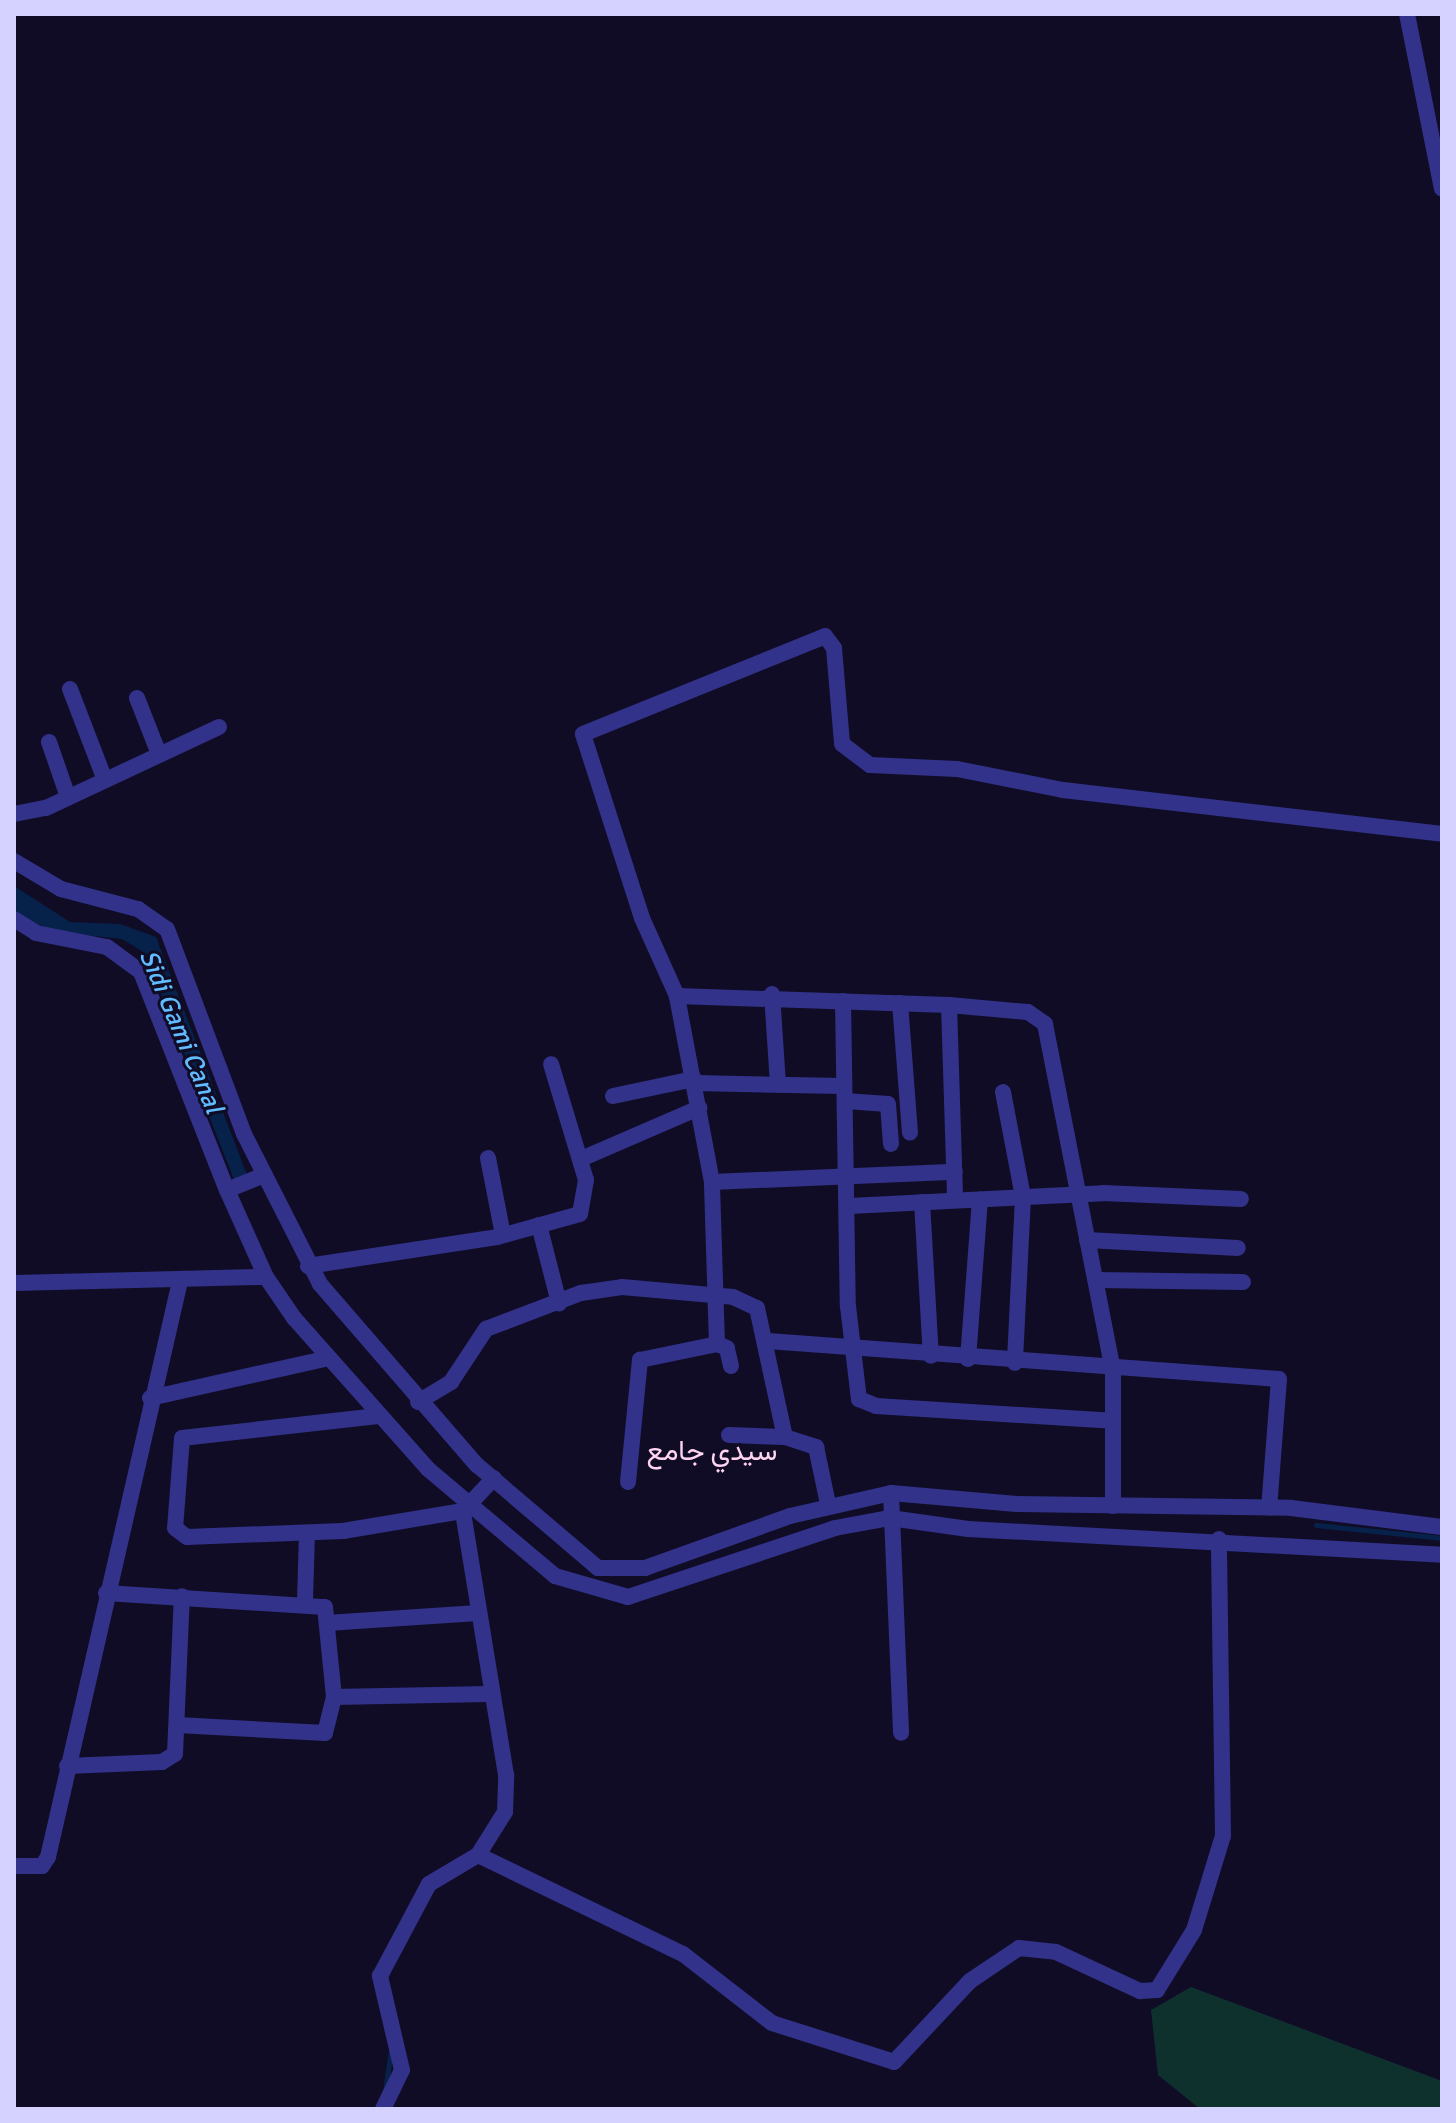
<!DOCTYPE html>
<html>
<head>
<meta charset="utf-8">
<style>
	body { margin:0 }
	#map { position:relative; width:1456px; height:2123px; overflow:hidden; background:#100c26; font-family:Signika,Vazirmatn,sans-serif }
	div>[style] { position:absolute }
	.green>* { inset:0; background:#0f312e }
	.water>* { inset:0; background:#06224b }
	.stream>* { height:5px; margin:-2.5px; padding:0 2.5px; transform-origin:2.5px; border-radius:2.5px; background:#06224b }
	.street>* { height:16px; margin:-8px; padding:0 8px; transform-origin:8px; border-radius:8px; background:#32328a }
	span { translate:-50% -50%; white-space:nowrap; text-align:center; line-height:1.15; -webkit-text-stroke:6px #100c26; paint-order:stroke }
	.water-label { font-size:26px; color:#60bbff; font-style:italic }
	.quarter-label { font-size:28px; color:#ffd4f1 }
	.frame { position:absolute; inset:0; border:16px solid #d5d2ff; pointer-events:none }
</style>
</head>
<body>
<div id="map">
	<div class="green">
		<div style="clip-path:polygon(1191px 1987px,1442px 2081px,1442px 2109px,1200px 2109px,1158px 2075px,1151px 2010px)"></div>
	</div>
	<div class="water">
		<div style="clip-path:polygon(14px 886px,70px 922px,120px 924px,156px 937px,247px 1175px,237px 1187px,145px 953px,122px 939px,56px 932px,27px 920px,14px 909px)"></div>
	</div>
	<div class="stream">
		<div style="left:1316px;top:1525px;width:127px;rotate:5.9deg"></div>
		<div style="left:385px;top:2091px;width:41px;rotate:-81.7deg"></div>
	</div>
	<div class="street">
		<div style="left:1407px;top:14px;width:178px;rotate:78.7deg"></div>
		<div style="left:70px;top:689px;width:97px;rotate:69deg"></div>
		<div style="left:137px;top:698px;width:60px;rotate:68.6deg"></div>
		<div style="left:49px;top:742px;width:58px;rotate:70.9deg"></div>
		<div style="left:14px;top:814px;width:33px;rotate:-11deg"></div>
		<div style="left:46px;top:808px;width:191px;rotate:-25.1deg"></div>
		<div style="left:14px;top:861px;width:55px;rotate:30.8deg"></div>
		<div style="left:61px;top:889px;width:80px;rotate:14.6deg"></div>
		<div style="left:138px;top:909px;width:35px;rotate:35deg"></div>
		<div style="left:167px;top:929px;width:219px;rotate:69.4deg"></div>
		<div style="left:244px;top:1134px;width:168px;rotate:63.1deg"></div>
		<div style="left:320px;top:1284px;width:240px;rotate:49.1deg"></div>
		<div style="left:477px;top:1465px;width:159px;rotate:40.4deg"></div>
		<div style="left:598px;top:1568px;width:47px"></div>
		<div style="left:645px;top:1568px;width:154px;rotate:-19.7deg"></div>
		<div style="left:790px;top:1516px;width:104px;rotate:-12.8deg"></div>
		<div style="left:891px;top:1493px;width:126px;rotate:5deg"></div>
		<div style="left:1017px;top:1504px;width:274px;rotate:0.8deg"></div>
		<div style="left:1291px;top:1508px;width:152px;rotate:7.2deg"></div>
		<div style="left:14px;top:919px;width:26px;rotate:32deg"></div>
		<div style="left:36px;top:933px;width:72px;rotate:11.2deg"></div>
		<div style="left:107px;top:947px;width:42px;rotate:36.3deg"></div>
		<div style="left:141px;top:972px;width:234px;rotate:68.5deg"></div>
		<div style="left:227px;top:1190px;width:95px;rotate:65.9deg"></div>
		<div style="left:266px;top:1277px;width:50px;rotate:55.7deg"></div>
		<div style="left:294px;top:1318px;width:202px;rotate:48.4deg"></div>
		<div style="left:428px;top:1469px;width:166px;rotate:40.1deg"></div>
		<div style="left:555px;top:1576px;width:76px;rotate:16deg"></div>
		<div style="left:628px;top:1597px;width:218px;rotate:-18.4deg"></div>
		<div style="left:835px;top:1528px;width:56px;rotate:-10.3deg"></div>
		<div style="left:890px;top:1518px;width:79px;rotate:8deg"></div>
		<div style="left:968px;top:1529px;width:475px;rotate:3.1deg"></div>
		<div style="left:772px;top:994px;width:91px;rotate:86.2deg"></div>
		<div style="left:677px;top:996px;width:272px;rotate:1.9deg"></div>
		<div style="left:949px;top:1005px;width:79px;rotate:5.1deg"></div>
		<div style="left:1028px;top:1012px;width:21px;rotate:35deg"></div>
		<div style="left:1045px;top:1024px;width:355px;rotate:78.9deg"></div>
		<div style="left:1113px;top:1372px;width:134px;rotate:90deg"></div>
		<div style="left:843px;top:1001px;width:305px;rotate:89.1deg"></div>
		<div style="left:848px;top:1306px;width:94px;rotate:83.3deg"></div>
		<div style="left:859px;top:1399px;width:18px;rotate:22deg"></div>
		<div style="left:876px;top:1406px;width:236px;rotate:3.6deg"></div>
		<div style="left:900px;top:1003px;width:130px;rotate:85.6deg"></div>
		<div style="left:949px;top:1005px;width:195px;rotate:88.2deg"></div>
		<div style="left:695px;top:1083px;width:149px;rotate:1.2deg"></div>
		<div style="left:1003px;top:1092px;width:107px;rotate:79.2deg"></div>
		<div style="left:1023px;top:1197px;width:166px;rotate:92.8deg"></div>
		<div style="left:613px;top:1096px;width:83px;rotate:-11.9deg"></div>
		<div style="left:845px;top:1101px;width:43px;rotate:4deg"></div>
		<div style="left:888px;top:1104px;width:40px;rotate:85.7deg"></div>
		<div style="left:488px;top:1158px;width:78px;rotate:79deg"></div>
		<div style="left:581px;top:1159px;width:129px;rotate:-23.4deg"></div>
		<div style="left:712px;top:1182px;width:243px;rotate:-2.4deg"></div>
		<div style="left:227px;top:1190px;width:40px;rotate:-22deg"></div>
		<div style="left:922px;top:1202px;width:154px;rotate:86.7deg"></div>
		<div style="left:850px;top:1206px;width:253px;rotate:-2.9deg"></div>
		<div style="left:1103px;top:1193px;width:138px;rotate:2.5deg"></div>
		<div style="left:539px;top:1225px;width:81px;rotate:75.6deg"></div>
		<div style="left:1087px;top:1240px;width:151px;rotate:3deg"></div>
		<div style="left:308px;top:1266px;width:191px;rotate:-8.7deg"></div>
		<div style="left:497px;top:1237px;width:86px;rotate:-15.5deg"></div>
		<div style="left:580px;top:1214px;width:35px;rotate:-80deg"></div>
		<div style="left:586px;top:1180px;width:121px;rotate:-106.8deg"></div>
		<div style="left:1096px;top:1280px;width:147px;rotate:0.8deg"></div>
		<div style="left:14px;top:1283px;width:252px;rotate:-1.4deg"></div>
		<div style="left:768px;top:1341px;width:512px;rotate:4.25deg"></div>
		<div style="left:1279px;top:1379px;width:129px;rotate:94.4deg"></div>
		<div style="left:968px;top:1359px;width:160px;rotate:-85.7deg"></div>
		<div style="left:731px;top:1366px;width:18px;rotate:-103deg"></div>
		<div style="left:727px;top:1348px;width:11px;rotate:-158deg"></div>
		<div style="left:717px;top:1344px;width:162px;rotate:-91.8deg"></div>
		<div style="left:712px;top:1182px;width:189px;rotate:-100.7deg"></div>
		<div style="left:677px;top:996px;width:85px;rotate:-114.2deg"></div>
		<div style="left:642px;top:918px;width:193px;rotate:-107.8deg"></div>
		<div style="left:583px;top:734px;width:261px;rotate:-22deg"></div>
		<div style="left:825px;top:636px;width:15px;rotate:53deg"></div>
		<div style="left:834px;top:648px;width:96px;rotate:85.2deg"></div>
		<div style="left:842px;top:744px;width:35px;rotate:37deg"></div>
		<div style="left:870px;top:765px;width:87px;rotate:2.6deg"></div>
		<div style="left:957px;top:769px;width:108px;rotate:11.2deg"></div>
		<div style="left:1063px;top:790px;width:382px;rotate:6.6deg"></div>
		<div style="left:150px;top:1398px;width:179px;rotate:-12.6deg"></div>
		<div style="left:418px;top:1402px;width:39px;rotate:-31deg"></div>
		<div style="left:451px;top:1382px;width:64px;rotate:-56.6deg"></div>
		<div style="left:486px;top:1329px;width:102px;rotate:-20.8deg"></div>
		<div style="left:581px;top:1293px;width:41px;rotate:-8.3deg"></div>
		<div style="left:622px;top:1287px;width:111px;rotate:5.1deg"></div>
		<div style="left:733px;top:1297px;width:26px;rotate:25deg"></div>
		<div style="left:757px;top:1308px;width:132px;rotate:77.8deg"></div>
		<div style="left:785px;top:1437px;width:33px;rotate:18deg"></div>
		<div style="left:816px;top:1447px;width:58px;rotate:78.1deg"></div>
		<div style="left:378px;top:1416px;width:197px;rotate:173.6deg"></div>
		<div style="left:182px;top:1438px;width:90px;rotate:94.4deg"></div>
		<div style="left:175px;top:1528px;width:15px;rotate:37deg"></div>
		<div style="left:187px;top:1537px;width:156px;rotate:-2.2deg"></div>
		<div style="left:343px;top:1531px;width:122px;rotate:-9.5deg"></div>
		<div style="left:463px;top:1511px;width:45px;rotate:-46.8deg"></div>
		<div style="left:729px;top:1435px;width:56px;rotate:2deg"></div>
		<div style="left:628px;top:1482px;width:123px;rotate:-84.4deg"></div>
		<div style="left:640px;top:1360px;width:79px;rotate:-11.7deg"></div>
		<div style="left:891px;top:1493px;width:240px;rotate:87.6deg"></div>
		<div style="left:106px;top:1593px;width:219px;rotate:3.7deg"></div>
		<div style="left:325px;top:1607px;width:90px;rotate:84.3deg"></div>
		<div style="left:334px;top:1697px;width:37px;rotate:104deg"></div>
		<div style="left:325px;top:1733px;width:148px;rotate:-176.9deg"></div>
		<div style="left:305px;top:1601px;width:66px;rotate:-88.3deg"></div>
		<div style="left:327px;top:1623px;width:151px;rotate:-3.8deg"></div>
		<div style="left:334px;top:1697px;width:154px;rotate:-1.1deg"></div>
		<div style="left:67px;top:1766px;width:95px;rotate:-2.4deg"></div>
		<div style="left:162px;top:1762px;width:15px;rotate:-32deg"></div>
		<div style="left:175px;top:1754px;width:158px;rotate:-87.5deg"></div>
		<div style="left:478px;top:1855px;width:228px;rotate:25.8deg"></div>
		<div style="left:683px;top:1954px;width:113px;rotate:37.8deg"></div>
		<div style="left:772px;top:2023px;width:128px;rotate:17.7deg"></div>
		<div style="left:894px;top:2062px;width:111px;rotate:-46.8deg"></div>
		<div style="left:970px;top:1981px;width:59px;rotate:-34deg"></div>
		<div style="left:1019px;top:1948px;width:37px;rotate:6deg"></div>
		<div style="left:1056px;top:1952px;width:93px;rotate:24.9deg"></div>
		<div style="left:1140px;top:1991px;width:17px;rotate:-3deg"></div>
		<div style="left:1157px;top:1990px;width:70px;rotate:-58.3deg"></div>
		<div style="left:1194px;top:1930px;width:98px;rotate:-72.9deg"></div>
		<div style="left:1223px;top:1836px;width:297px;rotate:-90.8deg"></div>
		<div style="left:14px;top:1866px;width:28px"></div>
		<div style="left:42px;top:1866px;width:11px;rotate:-56deg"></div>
		<div style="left:48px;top:1857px;width:591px;rotate:-77.09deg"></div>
		<div style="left:383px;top:2109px;width:43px;rotate:-64deg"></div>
		<div style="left:402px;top:2070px;width:97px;rotate:-103.2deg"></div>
		<div style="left:380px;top:1976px;width:104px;rotate:-62deg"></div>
		<div style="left:429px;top:1884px;width:57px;rotate:-30.6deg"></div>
		<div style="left:478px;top:1855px;width:51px;rotate:-57.9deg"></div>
		<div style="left:505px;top:1812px;width:37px;rotate:-88deg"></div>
		<div style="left:506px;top:1775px;width:267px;rotate:-99.3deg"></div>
	</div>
	<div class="water-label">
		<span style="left:180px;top:1032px;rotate:67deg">Sidi Gami Canal</span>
	</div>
	<div class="quarter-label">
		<span style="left:712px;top:1451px">سيدي جامع</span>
	</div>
	<div class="frame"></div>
</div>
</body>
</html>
